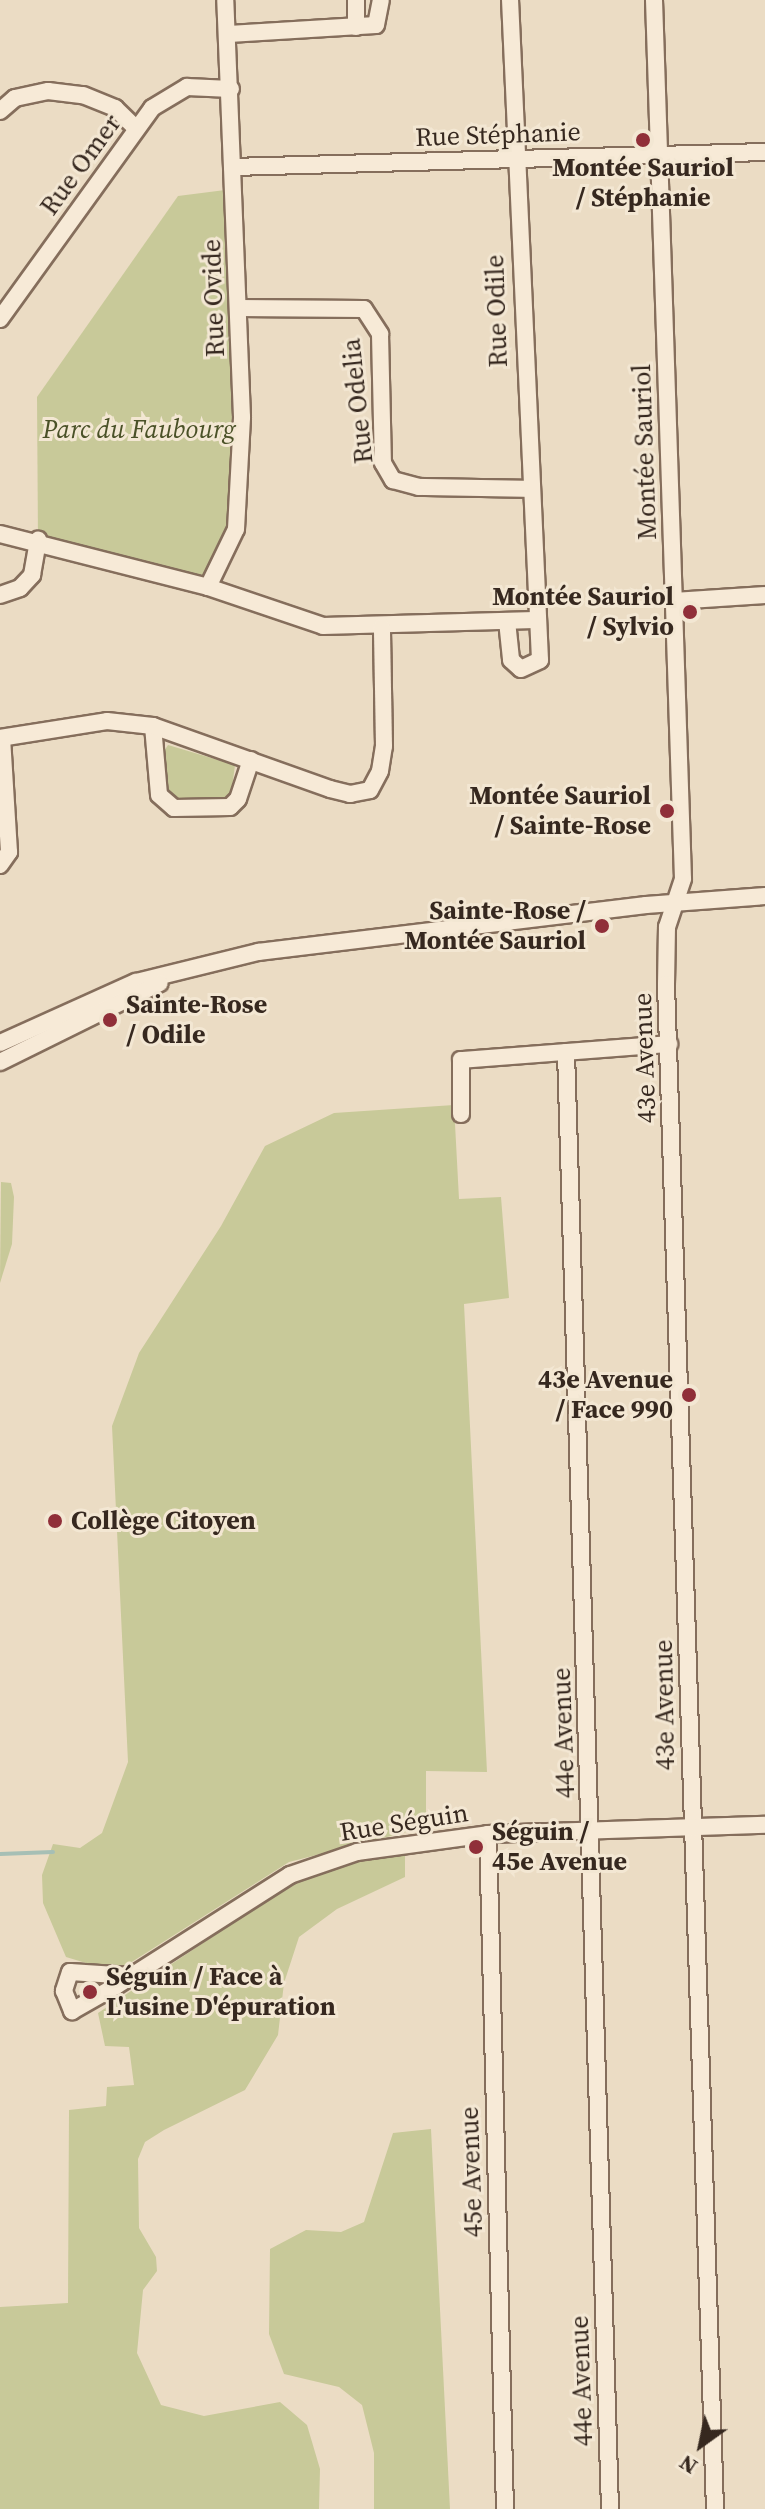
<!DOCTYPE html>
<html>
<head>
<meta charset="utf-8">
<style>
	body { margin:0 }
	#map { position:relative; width:765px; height:2509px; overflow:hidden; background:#ebdcc4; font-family:"Source Serif 4",serif }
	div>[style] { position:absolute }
	.green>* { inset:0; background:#c8c999 }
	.stream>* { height:4px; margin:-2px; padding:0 2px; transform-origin:2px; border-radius:2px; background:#a6bfb5 }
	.roads { filter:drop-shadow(2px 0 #856e5c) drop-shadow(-2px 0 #856e5c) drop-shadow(0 2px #856e5c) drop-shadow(0 -2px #856e5c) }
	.minor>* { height:16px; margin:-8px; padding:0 8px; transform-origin:8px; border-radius:8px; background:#f7ead7 }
	.dots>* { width:22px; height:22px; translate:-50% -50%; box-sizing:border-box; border:4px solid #f3e7d3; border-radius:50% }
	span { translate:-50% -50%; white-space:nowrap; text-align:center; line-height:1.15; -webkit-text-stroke:6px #f3e7d3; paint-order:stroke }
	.street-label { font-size:26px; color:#36281f }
	.poi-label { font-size:26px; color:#36281f; font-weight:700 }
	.right { translate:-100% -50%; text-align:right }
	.left { translate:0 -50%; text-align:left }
	.park-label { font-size:26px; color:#4a5127; font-style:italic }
	.north { position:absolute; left:661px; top:2405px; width:80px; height:80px; -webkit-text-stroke:6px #f3e7d3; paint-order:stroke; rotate:213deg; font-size:22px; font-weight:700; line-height:32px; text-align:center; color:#36281f }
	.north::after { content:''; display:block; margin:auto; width:28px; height:36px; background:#36281f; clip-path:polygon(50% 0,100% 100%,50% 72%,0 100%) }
</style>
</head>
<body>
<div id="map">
	<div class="green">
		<div style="clip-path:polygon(233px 189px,239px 512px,208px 587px,38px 540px,37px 397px,178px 196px)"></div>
		<div style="clip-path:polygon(168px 745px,235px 765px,231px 796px,222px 802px,166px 798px,161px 756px)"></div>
		<div style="clip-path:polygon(454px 1105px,459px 1199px,501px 1197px,509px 1298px,464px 1304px,487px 1772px,426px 1771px,426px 1827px,289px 1862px,116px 1972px,66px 1957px,43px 1903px,42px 1875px,53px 1844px,80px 1848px,102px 1833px,128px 1762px,112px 1426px,139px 1353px,221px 1226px,265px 1146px,334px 1113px)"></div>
		<div style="clip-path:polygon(1px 1182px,11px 1183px,14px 1197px,12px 1244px,0 1283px)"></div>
		<div style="clip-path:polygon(405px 1851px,405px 1877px,337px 1909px,299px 1937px,284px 1983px,278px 2035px,245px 2090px,164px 2130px,145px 2142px,138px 2159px,139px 2228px,156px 2257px,157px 2271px,143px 2290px,137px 2353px,161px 2405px,204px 2416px,280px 2402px,307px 2425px,320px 2469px,319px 2509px,0 2509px,0 2307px,68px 2303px,69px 2110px,106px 2106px,107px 2087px,134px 2085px,129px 2047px,105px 2046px,98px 2013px,293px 1883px,334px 1867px)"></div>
		<div style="clip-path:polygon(431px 2129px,450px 2509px,374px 2509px,374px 2453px,362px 2405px,339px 2387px,284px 2374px,269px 2334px,270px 2249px,306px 2230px,341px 2232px,364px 2222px,393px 2133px)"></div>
	</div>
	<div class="stream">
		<div style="left:0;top:1854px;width:53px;rotate:-2.2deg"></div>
	</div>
	<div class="roads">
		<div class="minor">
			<div style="left:654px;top:0;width:879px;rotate:88.11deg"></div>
			<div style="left:683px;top:879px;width:51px;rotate:108.4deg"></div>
			<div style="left:667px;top:927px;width:57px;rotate:91deg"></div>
			<div style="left:666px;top:984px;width:1526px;rotate:88.16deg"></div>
			<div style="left:356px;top:27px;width:27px;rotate:-90deg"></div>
			<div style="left:229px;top:34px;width:147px;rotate:-3.5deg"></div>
			<div style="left:376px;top:25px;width:25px;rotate:-79deg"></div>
			<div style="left:0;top:111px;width:20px;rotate:-41deg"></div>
			<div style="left:15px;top:98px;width:34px;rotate:-12deg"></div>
			<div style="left:48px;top:91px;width:35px;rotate:7deg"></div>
			<div style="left:83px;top:95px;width:35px;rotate:22deg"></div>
			<div style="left:115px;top:108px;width:29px;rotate:44deg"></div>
			<div style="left:232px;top:167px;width:533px;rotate:-1.61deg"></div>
			<div style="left:238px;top:308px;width:126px;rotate:0.5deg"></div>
			<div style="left:364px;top:309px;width:30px;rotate:57deg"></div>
			<div style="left:380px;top:334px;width:129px;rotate:88.7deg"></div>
			<div style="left:383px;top:463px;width:20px;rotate:60deg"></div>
			<div style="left:393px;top:480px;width:27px;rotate:15deg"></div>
			<div style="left:419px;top:487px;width:110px;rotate:1deg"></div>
			<div style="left:0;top:319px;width:260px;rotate:-54.2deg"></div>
			<div style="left:152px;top:108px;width:41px;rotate:-31deg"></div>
			<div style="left:187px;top:87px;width:44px;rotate:2.6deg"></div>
			<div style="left:0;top:534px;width:215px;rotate:14.3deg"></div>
			<div style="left:208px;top:587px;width:121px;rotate:18.7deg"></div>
			<div style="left:323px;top:626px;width:212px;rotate:-1.6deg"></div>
			<div style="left:208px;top:587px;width:64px;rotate:-64.2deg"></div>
			<div style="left:236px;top:529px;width:112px;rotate:-86.9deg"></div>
			<div style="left:242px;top:417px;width:417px;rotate:-92.3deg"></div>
			<div style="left:0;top:595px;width:21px;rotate:-19deg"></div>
			<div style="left:20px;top:588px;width:18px;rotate:-47deg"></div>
			<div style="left:32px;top:575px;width:36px;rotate:-80deg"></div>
			<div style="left:674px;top:601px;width:91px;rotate:-3.8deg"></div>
			<div style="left:507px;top:621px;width:39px;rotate:84deg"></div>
			<div style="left:511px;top:660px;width:13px;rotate:42deg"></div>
			<div style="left:521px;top:669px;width:21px;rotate:-25deg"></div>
			<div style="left:540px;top:660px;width:661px;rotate:-92.6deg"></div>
			<div style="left:153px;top:726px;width:69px;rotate:85deg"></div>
			<div style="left:159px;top:795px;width:20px;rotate:41deg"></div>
			<div style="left:174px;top:808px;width:56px;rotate:-1deg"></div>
			<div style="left:230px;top:807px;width:11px;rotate:-45deg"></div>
			<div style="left:238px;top:799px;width:41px;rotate:-71.6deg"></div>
			<div style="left:0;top:738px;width:108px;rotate:-9deg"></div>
			<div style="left:107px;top:721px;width:46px;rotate:6.2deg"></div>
			<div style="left:153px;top:726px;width:188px;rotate:19.6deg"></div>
			<div style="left:330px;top:789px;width:21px;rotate:14deg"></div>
			<div style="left:350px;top:794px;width:20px;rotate:-11deg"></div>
			<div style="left:370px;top:790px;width:21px;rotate:-62deg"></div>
			<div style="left:380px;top:771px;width:25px;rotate:-81deg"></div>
			<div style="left:384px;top:746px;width:119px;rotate:-91deg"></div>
			<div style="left:0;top:865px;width:16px;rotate:-55deg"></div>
			<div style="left:9px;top:852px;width:114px;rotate:-93.5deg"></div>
			<div style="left:0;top:1043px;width:149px;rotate:-24.2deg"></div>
			<div style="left:136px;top:982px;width:126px;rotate:-13.8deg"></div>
			<div style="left:258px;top:952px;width:391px;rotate:-6.9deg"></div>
			<div style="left:646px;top:905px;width:119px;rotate:-4.3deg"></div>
			<div style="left:566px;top:1052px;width:1458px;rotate:88.27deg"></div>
			<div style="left:0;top:1062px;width:178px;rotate:-26.3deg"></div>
			<div style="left:461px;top:1114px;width:54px;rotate:-90deg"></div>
			<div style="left:461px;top:1060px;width:209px;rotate:-4.4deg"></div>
			<div style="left:488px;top:1834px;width:675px;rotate:88.56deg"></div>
			<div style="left:131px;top:1976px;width:61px;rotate:-176.2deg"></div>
			<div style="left:70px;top:1972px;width:20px;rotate:108deg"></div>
			<div style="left:64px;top:1991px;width:22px;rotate:68deg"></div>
			<div style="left:72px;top:2011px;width:51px;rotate:-29.6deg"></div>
			<div style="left:116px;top:1986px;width:206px;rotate:-32.5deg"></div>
			<div style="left:290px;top:1875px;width:71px;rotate:-18.9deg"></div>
			<div style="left:357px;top:1852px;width:132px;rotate:-7.8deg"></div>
			<div style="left:488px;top:1834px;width:277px;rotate:-1.9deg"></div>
		</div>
	</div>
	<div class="dots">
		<div style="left:643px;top:140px;background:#902f39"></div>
		<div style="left:690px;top:612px;background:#902f39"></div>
		<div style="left:667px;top:811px;background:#902f39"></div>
		<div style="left:602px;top:926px;background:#902f39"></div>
		<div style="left:110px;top:1020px;background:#902f39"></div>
		<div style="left:689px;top:1395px;background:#902f39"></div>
		<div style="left:55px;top:1521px;background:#902f39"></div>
		<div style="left:476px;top:1847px;background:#902f39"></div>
		<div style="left:90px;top:1992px;background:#902f39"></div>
	</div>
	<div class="street-label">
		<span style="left:498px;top:135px;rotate:-2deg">Rue Stéphanie</span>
		<span style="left:81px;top:165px;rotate:-54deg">Rue Omer</span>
		<span style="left:214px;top:298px;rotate:-92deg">Rue Ovide</span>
		<span style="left:497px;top:311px;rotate:-92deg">Rue Odile</span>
		<span style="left:358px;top:401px;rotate:-96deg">Rue Odelia</span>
		<span style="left:645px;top:452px;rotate:-92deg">Montée Sauriol</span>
		<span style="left:645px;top:1058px;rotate:-92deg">43e Avenue</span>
		<span style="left:665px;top:1705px;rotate:-91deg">43e Avenue</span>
		<span style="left:564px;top:1733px;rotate:-92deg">44e Avenue</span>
		<span style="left:404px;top:1823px;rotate:-9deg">Rue Séguin</span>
		<span style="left:472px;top:2172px;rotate:-92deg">45e Avenue</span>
		<span style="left:582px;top:2381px;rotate:-92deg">44e Avenue</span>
	</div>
	<div class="poi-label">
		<span style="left:643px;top:183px">Montée Sauriol<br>/ Stéphanie</span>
		<span class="right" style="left:674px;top:612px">Montée Sauriol<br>/ Sylvio</span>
		<span class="right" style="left:651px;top:811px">Montée Sauriol<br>/ Sainte-Rose</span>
		<span class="right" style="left:586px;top:926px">Sainte-Rose /<br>Montée Sauriol</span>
		<span class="left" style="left:126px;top:1020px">Sainte-Rose<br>/ Odile</span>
		<span class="right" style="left:673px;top:1395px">43e Avenue<br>/ Face 990</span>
		<span class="left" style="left:71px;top:1521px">Collège Citoyen</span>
		<span class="left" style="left:492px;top:1847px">Séguin /<br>45e Avenue</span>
		<span class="left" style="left:106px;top:1992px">Séguin / Face à<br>L'usine D'épuration</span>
	</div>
	<div class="park-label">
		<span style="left:139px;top:430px">Parc du Faubourg</span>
	</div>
	<div class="north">N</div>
</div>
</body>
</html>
